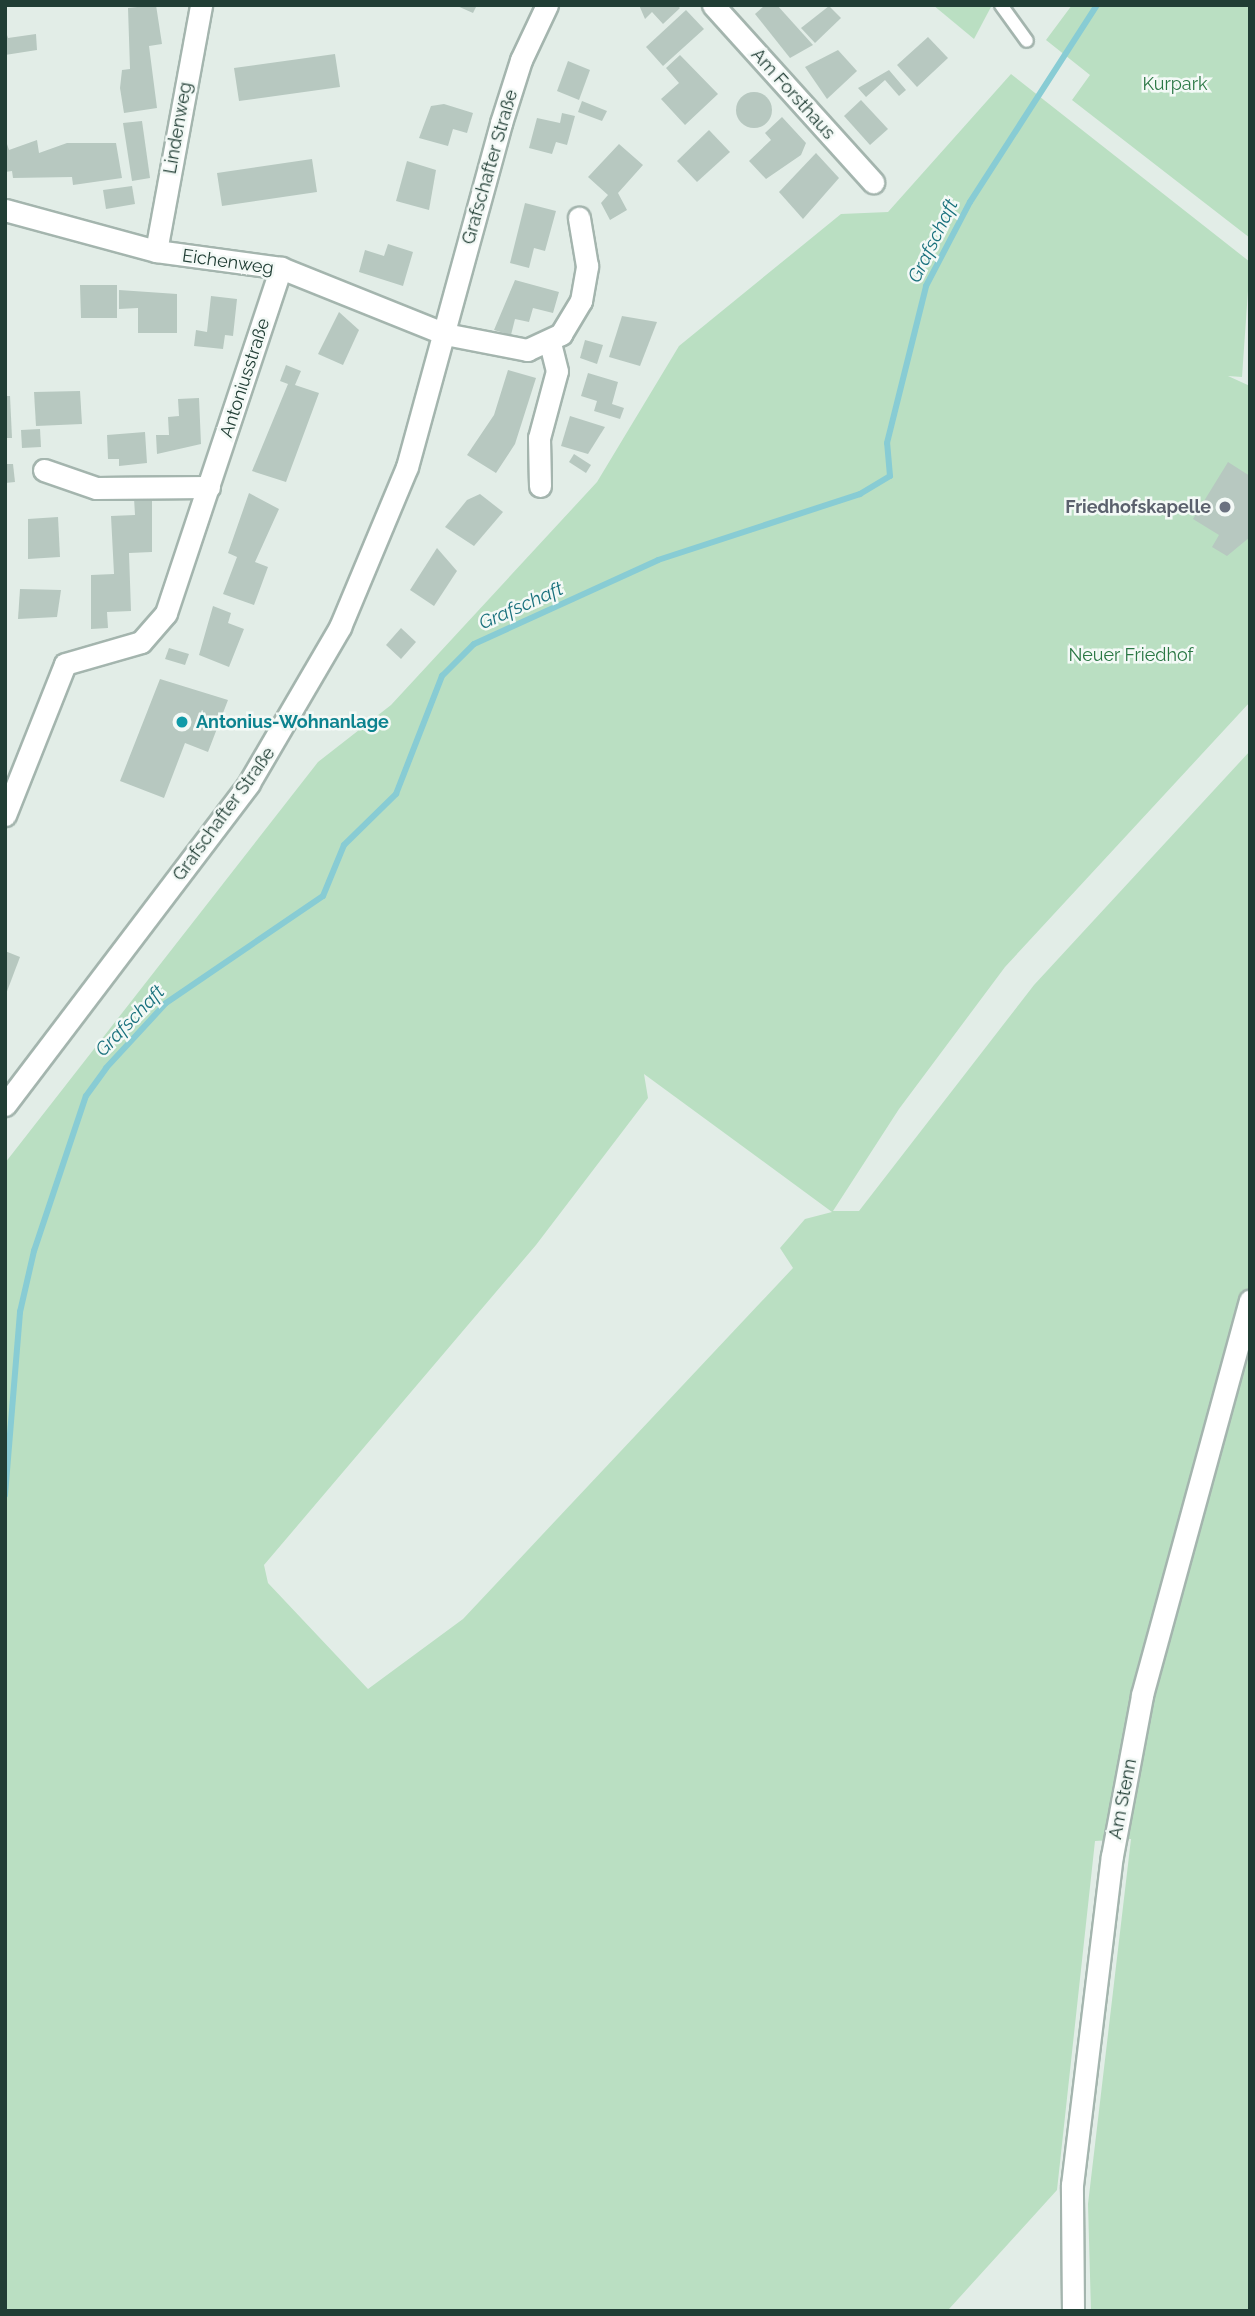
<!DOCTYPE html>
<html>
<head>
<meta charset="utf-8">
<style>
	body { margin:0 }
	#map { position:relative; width:1255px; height:2316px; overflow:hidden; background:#e2ede7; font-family:Raleway,sans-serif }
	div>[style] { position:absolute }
	.green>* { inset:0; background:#badfc2 }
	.stream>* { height:6px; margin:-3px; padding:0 3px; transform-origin:3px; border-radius:3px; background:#88ccd4 }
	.building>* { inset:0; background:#b7c8c0 }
	.round { border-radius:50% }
	.roads { filter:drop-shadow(2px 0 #a4b5ae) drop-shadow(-2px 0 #a4b5ae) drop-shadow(0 2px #a4b5ae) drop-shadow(0 -2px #a4b5ae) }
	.service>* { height:12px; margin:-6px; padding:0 6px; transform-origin:6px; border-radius:6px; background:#fff }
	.minor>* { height:21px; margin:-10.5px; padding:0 10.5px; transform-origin:10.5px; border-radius:10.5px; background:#fff }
	.tertiary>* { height:21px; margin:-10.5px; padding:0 10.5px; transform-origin:10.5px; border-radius:10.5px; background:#fff }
	.dots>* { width:19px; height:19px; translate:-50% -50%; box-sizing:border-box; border:4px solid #f3f9f6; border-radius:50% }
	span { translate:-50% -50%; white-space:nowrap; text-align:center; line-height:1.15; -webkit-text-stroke:5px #f3f9f6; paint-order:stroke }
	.park-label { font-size:18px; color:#2a7744 }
	.street-label { font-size:18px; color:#213e35 }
	.worship-label { font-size:18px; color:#5b616d; font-weight:700 }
	.right { translate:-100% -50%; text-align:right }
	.culture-label { font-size:18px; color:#0d838f; font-weight:700 }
	.left { translate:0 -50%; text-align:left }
	.water-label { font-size:19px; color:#19717d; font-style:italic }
	.frame { position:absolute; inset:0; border:7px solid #213e35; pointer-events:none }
</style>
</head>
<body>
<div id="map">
	<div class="green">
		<div style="clip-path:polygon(933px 5px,992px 5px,974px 39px)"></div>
		<div style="clip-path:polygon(1072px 5px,1250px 5px,1250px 238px,1072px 100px,1090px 75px,1046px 40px)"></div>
		<div style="clip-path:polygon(evenodd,1011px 74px,1250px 262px,1242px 377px,1228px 376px,1250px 386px,1250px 702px,1005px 967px,899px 1109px,833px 1211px,859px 1211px,1034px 985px,1250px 751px,1250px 2311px,1091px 2311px,1088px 2204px,1131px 1839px,1095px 1841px,1057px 2190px,949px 2309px,5px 2311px,5px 1163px,318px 762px,391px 705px,597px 482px,679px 346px,841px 214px,888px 212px,1011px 74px,644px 1074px,832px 1212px,805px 1219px,780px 1248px,793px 1268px,463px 1619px,368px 1689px,268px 1583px,264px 1565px,536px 1245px,648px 1098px,644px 1074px)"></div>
	</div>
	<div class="stream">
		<div style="left:5px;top:1495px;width:184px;rotate:-85.3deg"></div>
		<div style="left:20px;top:1312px;width:63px;rotate:-77.1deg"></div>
		<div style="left:34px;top:1251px;width:163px;rotate:-71.5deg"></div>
		<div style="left:86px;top:1096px;width:34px;rotate:-54deg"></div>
		<div style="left:106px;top:1068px;width:88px;rotate:-47.3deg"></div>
		<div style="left:166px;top:1003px;width:190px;rotate:-34.3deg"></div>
		<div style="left:323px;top:896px;width:55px;rotate:-67.6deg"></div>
		<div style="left:344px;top:845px;width:73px;rotate:-44.4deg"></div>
		<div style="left:396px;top:794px;width:127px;rotate:-68.7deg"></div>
		<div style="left:442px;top:676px;width:45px;rotate:-45deg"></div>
		<div style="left:474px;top:644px;width:202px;rotate:-24.5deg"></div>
		<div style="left:658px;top:560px;width:213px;rotate:-18.1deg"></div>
		<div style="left:860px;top:494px;width:35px;rotate:-31deg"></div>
		<div style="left:890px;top:476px;width:33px;rotate:-95deg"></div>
		<div style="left:887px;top:443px;width:162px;rotate:-76deg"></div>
		<div style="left:926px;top:286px;width:95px;rotate:-62.4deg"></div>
		<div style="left:970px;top:202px;width:234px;rotate:-57.2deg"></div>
	</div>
	<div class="building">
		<div style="clip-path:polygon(156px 5px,162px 44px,149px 46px,157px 108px,124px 113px,120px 88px,122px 70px,130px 69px,128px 8px)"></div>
		<div style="clip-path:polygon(455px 5px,477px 5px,473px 13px)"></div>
		<div style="clip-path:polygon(639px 5px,677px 5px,680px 8px,663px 24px,652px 12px,645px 19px)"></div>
		<div style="clip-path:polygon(765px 5px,777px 5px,813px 45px,790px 58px,755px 14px)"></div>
		<div style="clip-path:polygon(829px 6px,841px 18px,815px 43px,801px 28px)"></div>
		<div style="clip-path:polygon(686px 10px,704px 29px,663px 66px,646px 47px)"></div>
		<div style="clip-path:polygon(5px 29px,8px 38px,36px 34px,37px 50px,5px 55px)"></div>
		<div style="clip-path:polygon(928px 37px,948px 58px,917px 87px,897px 65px)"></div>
		<div style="clip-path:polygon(838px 50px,857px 71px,827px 99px,805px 67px)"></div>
		<div style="clip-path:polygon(335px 54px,340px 87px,239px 101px,234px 68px)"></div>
		<div style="clip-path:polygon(680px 55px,718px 94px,685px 125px,661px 99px,679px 83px,666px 68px)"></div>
		<div style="clip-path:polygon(568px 61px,590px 70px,579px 100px,557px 91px)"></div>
		<div style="clip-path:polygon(889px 70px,906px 90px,899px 96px,885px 80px,866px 97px,858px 88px)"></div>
		<div class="round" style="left:736px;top:92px;width:36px;height:36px"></div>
		<div style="clip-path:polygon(861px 100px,888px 129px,870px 145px,844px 116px)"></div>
		<div style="clip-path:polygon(582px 101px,607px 111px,602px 121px,578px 112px)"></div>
		<div style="clip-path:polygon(444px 104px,473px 113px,467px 133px,453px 129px,448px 146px,419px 138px,431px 106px)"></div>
		<div style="clip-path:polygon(562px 113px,575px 116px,567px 145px,556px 142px,552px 154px,529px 148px,537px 118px,560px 123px)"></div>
		<div style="clip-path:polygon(782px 117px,806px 143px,801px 155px,766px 179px,749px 161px,771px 140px,765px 133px)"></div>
		<div style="clip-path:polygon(142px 121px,150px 178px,132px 181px,123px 123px)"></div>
		<div style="clip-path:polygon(709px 130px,730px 152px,697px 182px,677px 161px)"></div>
		<div style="clip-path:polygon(5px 138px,9px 150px,37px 140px,39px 153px,67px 143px,116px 143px,122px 178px,73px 185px,72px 177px,13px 178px,12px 171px,5px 172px)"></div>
		<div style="clip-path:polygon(619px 144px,643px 165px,618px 193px,627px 210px,610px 220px,601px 203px,608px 195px,588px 177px)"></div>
		<div style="clip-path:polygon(816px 153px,839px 178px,803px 219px,779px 192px)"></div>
		<div style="clip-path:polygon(312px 159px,317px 192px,222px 206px,217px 173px)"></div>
		<div style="clip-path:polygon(407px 161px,436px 170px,429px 210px,396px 201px)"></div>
		<div style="clip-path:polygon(132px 186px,135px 204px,106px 209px,103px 190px)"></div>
		<div style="clip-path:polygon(525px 203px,556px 211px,545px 251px,534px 248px,529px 268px,510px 263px)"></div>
		<div style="clip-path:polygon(388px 244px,413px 252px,403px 286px,359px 272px,365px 250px,384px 256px)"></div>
		<div style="clip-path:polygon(515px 280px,559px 292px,553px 313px,533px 308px,529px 322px,515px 319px,511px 335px,494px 330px)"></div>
		<div style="clip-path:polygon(80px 285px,117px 285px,117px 318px,81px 318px)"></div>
		<div style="clip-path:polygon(119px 290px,177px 294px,177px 333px,138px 333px,138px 308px,119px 309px)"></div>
		<div style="clip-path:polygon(211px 296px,237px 299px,233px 336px,225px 335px,223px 349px,194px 346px,196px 330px,207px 332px)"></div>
		<div style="clip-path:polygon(339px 312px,359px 330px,343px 365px,318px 354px)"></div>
		<div style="clip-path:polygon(622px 316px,657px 322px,640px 366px,609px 357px)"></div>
		<div style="clip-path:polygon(585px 340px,603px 345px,597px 364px,580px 358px)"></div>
		<div style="clip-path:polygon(286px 365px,301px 371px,295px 385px,319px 393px,286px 482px,252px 471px,288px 384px,280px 381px)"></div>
		<div style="clip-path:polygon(508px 370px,536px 378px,515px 444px,496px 473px,467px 455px,494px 415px)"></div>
		<div style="clip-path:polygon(588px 373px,618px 382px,612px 404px,624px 408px,620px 419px,594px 411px,597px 401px,581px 396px)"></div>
		<div style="clip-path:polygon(80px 391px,82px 424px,36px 426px,34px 392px)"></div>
		<div style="clip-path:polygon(5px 396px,10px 396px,12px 438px,5px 438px)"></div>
		<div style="clip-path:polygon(199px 398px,201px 444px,157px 454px,156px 435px,169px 435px,168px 417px,179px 416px,178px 399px)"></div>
		<div style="clip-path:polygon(570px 416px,605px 427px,588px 454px,561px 446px)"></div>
		<div style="clip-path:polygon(40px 429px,41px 447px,22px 448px,21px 430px)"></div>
		<div style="clip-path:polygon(145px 432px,147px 463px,119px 466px,119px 459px,108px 459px,107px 435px)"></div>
		<div style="clip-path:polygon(574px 454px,591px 465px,586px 473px,569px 462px)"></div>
		<div style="clip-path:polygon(1228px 462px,1250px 476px,1250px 537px,1227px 556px,1212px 547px,1219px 535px,1193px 519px)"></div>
		<div style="clip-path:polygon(5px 464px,13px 464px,15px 482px,5px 483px)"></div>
		<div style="clip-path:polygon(249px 493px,279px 509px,255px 562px,268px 567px,254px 605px,223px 594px,237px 557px,228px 553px)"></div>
		<div style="clip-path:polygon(480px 494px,503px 512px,474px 546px,445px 527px,467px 500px)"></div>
		<div style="clip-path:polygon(152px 497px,152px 552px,129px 553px,131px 611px,107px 612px,108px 628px,91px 629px,91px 575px,114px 574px,111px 516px,135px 515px,134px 498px)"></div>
		<div style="clip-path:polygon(58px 517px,60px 557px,28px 559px,28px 519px)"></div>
		<div style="clip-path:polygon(437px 548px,457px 571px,434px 606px,410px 590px)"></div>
		<div style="clip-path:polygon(20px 589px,61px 590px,57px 617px,18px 619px)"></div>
		<div style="clip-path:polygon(213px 606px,231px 613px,228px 623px,244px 629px,229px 667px,199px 655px)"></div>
		<div style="clip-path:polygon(401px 628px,416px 642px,401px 659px,386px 645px)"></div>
		<div style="clip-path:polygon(169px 648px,189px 654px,185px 665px,165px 659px)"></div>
		<div style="clip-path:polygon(160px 679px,228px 700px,208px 752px,185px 743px,164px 798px,120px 781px)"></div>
		<div style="clip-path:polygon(5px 951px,20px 957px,6px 994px,5px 994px)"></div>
	</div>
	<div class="roads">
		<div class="service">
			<div style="left:1001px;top:5px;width:44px;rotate:54.2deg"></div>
		</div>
		<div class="minor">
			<div style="left:713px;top:5px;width:239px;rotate:47.9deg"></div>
			<div style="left:5px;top:210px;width:156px;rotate:15.2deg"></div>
			<div style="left:156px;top:251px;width:126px;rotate:7.7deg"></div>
			<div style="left:281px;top:268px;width:177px;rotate:21.9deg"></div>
			<div style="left:445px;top:334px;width:84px;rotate:11deg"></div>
			<div style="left:527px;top:350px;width:38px;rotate:-25deg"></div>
			<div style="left:561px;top:334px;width:39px;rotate:-59deg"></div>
			<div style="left:581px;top:301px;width:36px;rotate:-80deg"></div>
			<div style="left:587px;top:266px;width:49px;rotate:-99.5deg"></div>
			<div style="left:156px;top:251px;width:250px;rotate:-79.6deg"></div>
			<div style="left:44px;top:470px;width:55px;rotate:19.1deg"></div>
			<div style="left:96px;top:488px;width:113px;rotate:-0.5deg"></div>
			<div style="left:540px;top:486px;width:48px;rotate:-91.2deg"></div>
			<div style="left:539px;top:438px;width:69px;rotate:-75deg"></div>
			<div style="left:557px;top:371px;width:29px;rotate:-104deg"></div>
			<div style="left:5px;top:815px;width:162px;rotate:-68.3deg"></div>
			<div style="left:65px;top:664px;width:79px;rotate:-16.1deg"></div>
			<div style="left:141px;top:642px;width:38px;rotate:-49deg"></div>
			<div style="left:166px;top:613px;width:364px;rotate:-71.6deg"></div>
			<div style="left:1073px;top:2311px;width:126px;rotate:-90.5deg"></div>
			<div style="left:1072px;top:2185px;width:331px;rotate:-83.1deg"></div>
			<div style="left:1112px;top:1856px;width:164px;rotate:-79.4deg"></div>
			<div style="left:1142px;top:1695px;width:409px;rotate:-74.7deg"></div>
		</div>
		<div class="tertiary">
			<div style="left:5px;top:1105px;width:404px;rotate:-52.8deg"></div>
			<div style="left:249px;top:783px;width:181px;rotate:-59.7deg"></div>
			<div style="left:340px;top:627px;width:173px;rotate:-67.3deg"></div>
			<div style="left:407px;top:467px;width:357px;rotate:-74.7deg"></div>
			<div style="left:501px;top:123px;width:66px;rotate:-72.4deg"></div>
			<div style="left:521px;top:60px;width:61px;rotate:-64.7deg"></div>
		</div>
	</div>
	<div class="dots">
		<div style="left:1225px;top:507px;background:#6b7280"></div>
		<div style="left:182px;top:722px;background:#0f9aa8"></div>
	</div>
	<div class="park-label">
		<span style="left:1175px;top:84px">Kurpark</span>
		<span style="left:1131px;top:655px">Neuer Friedhof</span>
	</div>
	<div class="street-label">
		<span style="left:793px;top:94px;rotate:48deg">Am Forsthaus</span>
		<span style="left:178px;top:128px;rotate:-80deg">Lindenweg</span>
		<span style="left:490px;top:167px;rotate:-74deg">Grafschafter Straße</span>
		<span style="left:228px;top:262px;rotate:8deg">Eichenweg</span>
		<span style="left:245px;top:378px;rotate:-72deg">Antoniusstraße</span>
		<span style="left:224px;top:814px;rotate:-54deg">Grafschafter Straße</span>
		<span style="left:1123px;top:1799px;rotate:-79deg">Am Stenn</span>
	</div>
	<div class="worship-label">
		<span class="right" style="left:1211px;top:507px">Friedhofskapelle</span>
	</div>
	<div class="culture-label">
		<span class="left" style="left:196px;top:722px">Antonius-Wohnanlage</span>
	</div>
	<div class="water-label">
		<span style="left:933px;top:241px;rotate:-64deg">Grafschaft</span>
		<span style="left:521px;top:606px;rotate:-24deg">Grafschaft</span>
		<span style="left:130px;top:1021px;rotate:-46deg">Grafschaft</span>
	</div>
	<div class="frame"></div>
</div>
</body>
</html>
